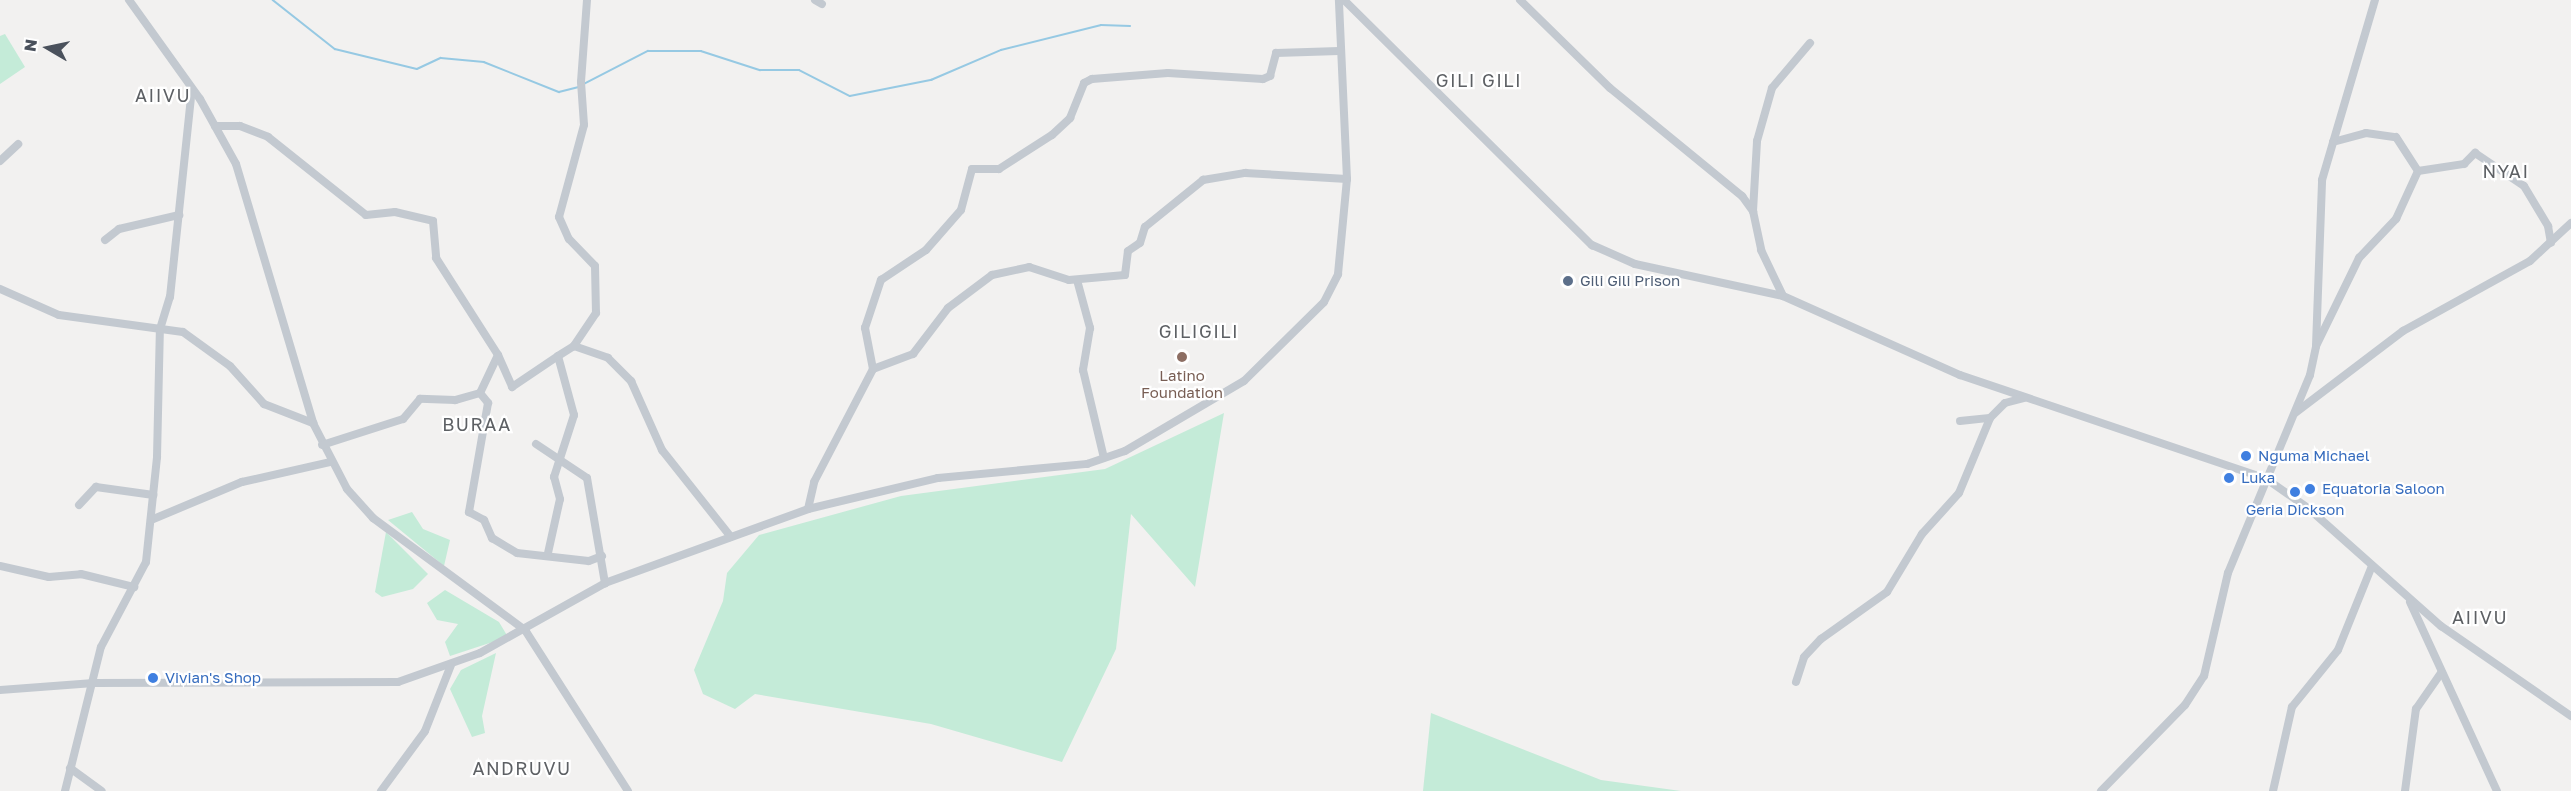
<!DOCTYPE html>
<html>
<head>
<meta charset="utf-8">
<style>
	body { margin:0 }
	#map { position:relative; width:2571px; height:791px; overflow:hidden; background:#f2f1f0; font-family:"Golos Text",sans-serif }
	div>[style] { position:absolute }
	.green>* { inset:0; background:#c4ebd8 }
	.stream>* { height:1.5px; margin:-0.75px; padding:0 0.75px; transform-origin:0.75px; border-radius:0.75px; background:#96c9e3 }
	.minor>* { height:8px; margin:-4px; padding:0 4px; transform-origin:4px; border-radius:4px; background:#c3c9d0 }
	.dots>* { width:16px; height:16px; translate:-50% -50%; box-sizing:border-box; border:3px solid #fff; border-radius:50% }
	span { translate:-50% -50%; white-space:nowrap; text-align:center; line-height:1.15; -webkit-text-stroke:4.5px #fff; paint-order:stroke }
	.service-label { font-size:15px; color:#4e5e75 }
	.left { translate:0 -50%; text-align:left }
	.education-label { font-size:15px; color:#785e54 }
	.shop-label { font-size:15px; color:#366cbe }
	.quarter-label { font-size:18px; color:#5d6064; letter-spacing:1.5px }
	.north { position:absolute; left:18px; top:18px; width:60px; height:60px; -webkit-text-stroke:4px #fff; paint-order:stroke; rotate:279deg; font-size:16px; font-weight:700; line-height:24px; text-align:center; color:#4a515c }
	.north::after { content:''; display:block; margin:auto; width:21px; height:27px; background:#4a515c; clip-path:polygon(50% 0,100% 100%,50% 72%,0 100%) }
</style>
</head>
<body>
<div id="map">
	<div class="green">
		<div style="clip-path:polygon(5px 34px,25px 67px,0 84px,0 36px)"></div>
		<div style="clip-path:polygon(1224px 413px,1195px 587px,1131px 514px,1116px 649px,1062px 762px,931px 724px,755px 694px,735px 709px,703px 694px,694px 670px,723px 601px,727px 573px,759px 535px,901px 496px,1105px 469px)"></div>
		<div style="clip-path:polygon(412px 512px,423px 529px,450px 540px,444px 566px,388px 520px)"></div>
		<div style="clip-path:polygon(386px 532px,428px 574px,413px 589px,382px 597px,375px 592px)"></div>
		<div style="clip-path:polygon(445px 590px,499px 622px,508px 637px,450px 656px,445px 642px,458px 624px,437px 620px,427px 603px)"></div>
		<div style="clip-path:polygon(496px 653px,482px 716px,485px 733px,472px 737px,450px 689px,461px 670px)"></div>
		<div style="clip-path:polygon(1431px 713px,1601px 780px,1681px 791px,1423px 791px)"></div>
	</div>
	<div class="stream">
		<div style="left:273px;top:0;width:79px;rotate:38.3deg"></div>
		<div style="left:335px;top:49px;width:84px;rotate:13.7deg"></div>
		<div style="left:417px;top:69px;width:26px;rotate:-25deg"></div>
		<div style="left:441px;top:58px;width:43px;rotate:5.3deg"></div>
		<div style="left:484px;top:62px;width:81px;rotate:21.8deg"></div>
		<div style="left:559px;top:92px;width:21px;rotate:-14deg"></div>
		<div style="left:584px;top:84px;width:72px;rotate:-27.3deg"></div>
		<div style="left:648px;top:51px;width:53px"></div>
		<div style="left:701px;top:51px;width:62px;rotate:17.9deg"></div>
		<div style="left:760px;top:70px;width:39px"></div>
		<div style="left:799px;top:70px;width:57px;rotate:27deg"></div>
		<div style="left:850px;top:96px;width:83px;rotate:-11.2deg"></div>
		<div style="left:931px;top:80px;width:76px;rotate:-23.2deg"></div>
		<div style="left:1001px;top:50px;width:103px;rotate:-14deg"></div>
		<div style="left:1101px;top:25px;width:29px;rotate:2deg"></div>
	</div>
	<div class="minor">
		<div style="left:129px;top:0;width:122px;rotate:54.4deg"></div>
		<div style="left:200px;top:99px;width:74px;rotate:61deg"></div>
		<div style="left:236px;top:164px;width:270px;rotate:73.4deg"></div>
		<div style="left:313px;top:423px;width:74px;rotate:62.7deg"></div>
		<div style="left:347px;top:489px;width:39px;rotate:48deg"></div>
		<div style="left:373px;top:518px;width:189px;rotate:36.4deg"></div>
		<div style="left:525px;top:630px;width:191px;rotate:57.4deg"></div>
		<div style="left:587px;top:0;width:82px;rotate:94.2deg"></div>
		<div style="left:581px;top:82px;width:43px;rotate:86deg"></div>
		<div style="left:584px;top:125px;width:95px;rotate:105.2deg"></div>
		<div style="left:559px;top:217px;width:24px;rotate:66deg"></div>
		<div style="left:569px;top:239px;width:37px;rotate:46deg"></div>
		<div style="left:595px;top:266px;width:47px;rotate:88.8deg"></div>
		<div style="left:596px;top:313px;width:40px;rotate:124deg"></div>
		<div style="left:574px;top:346px;width:36px;rotate:19deg"></div>
		<div style="left:608px;top:358px;width:33px;rotate:45deg"></div>
		<div style="left:631px;top:381px;width:76px;rotate:65.8deg"></div>
		<div style="left:662px;top:450px;width:111px;rotate:51.6deg"></div>
		<div style="left:815px;top:0;width:8px;rotate:30deg"></div>
		<div style="left:1344px;top:0;width:349px;rotate:44.7deg"></div>
		<div style="left:1592px;top:245px;width:47px;rotate:23.8deg"></div>
		<div style="left:1635px;top:264px;width:151px;rotate:12.2deg"></div>
		<div style="left:1783px;top:296px;width:194px;rotate:24.1deg"></div>
		<div style="left:1960px;top:375px;width:322px;rotate:18.7deg"></div>
		<div style="left:2265px;top:478px;width:52px;rotate:34.9deg"></div>
		<div style="left:2308px;top:508px;width:178px;rotate:41.6deg"></div>
		<div style="left:2441px;top:626px;width:158px;rotate:34.7deg"></div>
		<div style="left:1520px;top:0;width:126px;rotate:44.4deg"></div>
		<div style="left:1610px;top:88px;width:171px;rotate:39.3deg"></div>
		<div style="left:1742px;top:196px;width:19px;rotate:54deg"></div>
		<div style="left:1753px;top:211px;width:40px;rotate:78deg"></div>
		<div style="left:1761px;top:250px;width:51px;rotate:64.4deg"></div>
		<div style="left:215px;top:126px;width:25px"></div>
		<div style="left:240px;top:126px;width:30px;rotate:21deg"></div>
		<div style="left:268px;top:137px;width:125px;rotate:38.5deg"></div>
		<div style="left:366px;top:215px;width:29px;rotate:-6deg"></div>
		<div style="left:395px;top:212px;width:39px;rotate:13deg"></div>
		<div style="left:433px;top:221px;width:37px;rotate:85deg"></div>
		<div style="left:436px;top:258px;width:115px;rotate:57.4deg"></div>
		<div style="left:498px;top:355px;width:42px;rotate:115.3deg"></div>
		<div style="left:480px;top:393px;width:26px;rotate:164deg"></div>
		<div style="left:455px;top:400px;width:35px;rotate:-178deg"></div>
		<div style="left:420px;top:399px;width:26px;rotate:130deg"></div>
		<div style="left:403px;top:419px;width:85px;rotate:162.2deg"></div>
		<div style="left:2333px;top:142px;width:34px;rotate:-15deg"></div>
		<div style="left:2366px;top:133px;width:30px;rotate:8deg"></div>
		<div style="left:2396px;top:137px;width:40px;rotate:57.1deg"></div>
		<div style="left:0;top:161px;width:25px;rotate:-43deg"></div>
		<div style="left:1753px;top:211px;width:70px;rotate:-86.7deg"></div>
		<div style="left:1757px;top:141px;width:55px;rotate:-74.2deg"></div>
		<div style="left:1772px;top:88px;width:59px;rotate:-49.8deg"></div>
		<div style="left:105px;top:240px;width:18px;rotate:-38deg"></div>
		<div style="left:119px;top:229px;width:62px;rotate:-13.1deg"></div>
		<div style="left:1077px;top:280px;width:50px;rotate:74.8deg"></div>
		<div style="left:1090px;top:328px;width:43px;rotate:99.5deg"></div>
		<div style="left:1083px;top:370px;width:90px;rotate:76.6deg"></div>
		<div style="left:0;top:289px;width:64px;rotate:23.8deg"></div>
		<div style="left:59px;top:315px;width:125px;rotate:7.8deg"></div>
		<div style="left:183px;top:332px;width:58px;rotate:35.9deg"></div>
		<div style="left:230px;top:366px;width:51px;rotate:48.2deg"></div>
		<div style="left:264px;top:404px;width:53px;rotate:21.2deg"></div>
		<div style="left:2317px;top:344px;width:96px;rotate:-64deg"></div>
		<div style="left:2359px;top:258px;width:54px;rotate:-46.5deg"></div>
		<div style="left:2396px;top:219px;width:53px;rotate:-65.4deg"></div>
		<div style="left:2418px;top:171px;width:47px;rotate:-8.7deg"></div>
		<div style="left:2464px;top:164px;width:16px;rotate:-45deg"></div>
		<div style="left:2475px;top:153px;width:59px;rotate:34deg"></div>
		<div style="left:2524px;top:186px;width:47px;rotate:59deg"></div>
		<div style="left:2548px;top:226px;width:17px;rotate:80deg"></div>
		<div style="left:498px;top:355px;width:35px;rotate:66deg"></div>
		<div style="left:512px;top:387px;width:55px;rotate:-34deg"></div>
		<div style="left:873px;top:369px;width:43px;rotate:-20.6deg"></div>
		<div style="left:913px;top:354px;width:58px;rotate:-52.7deg"></div>
		<div style="left:948px;top:308px;width:55px;rotate:-36.9deg"></div>
		<div style="left:992px;top:275px;width:38px;rotate:-12deg"></div>
		<div style="left:1029px;top:267px;width:42px;rotate:18deg"></div>
		<div style="left:1069px;top:280px;width:56px;rotate:-5.1deg"></div>
		<div style="left:1125px;top:275px;width:24px;rotate:-83deg"></div>
		<div style="left:1128px;top:251px;width:14px;rotate:-34deg"></div>
		<div style="left:1140px;top:243px;width:17px;rotate:-73deg"></div>
		<div style="left:1145px;top:227px;width:75px;rotate:-39deg"></div>
		<div style="left:1203px;top:180px;width:43px;rotate:-9.5deg"></div>
		<div style="left:1245px;top:173px;width:102px;rotate:3.4deg"></div>
		<div style="left:480px;top:393px;width:13px;rotate:51deg"></div>
		<div style="left:488px;top:403px;width:111px;rotate:99.9deg"></div>
		<div style="left:469px;top:512px;width:17px;rotate:28deg"></div>
		<div style="left:484px;top:520px;width:20px;rotate:66deg"></div>
		<div style="left:492px;top:538px;width:29px;rotate:31deg"></div>
		<div style="left:517px;top:553px;width:72px;rotate:6.3deg"></div>
		<div style="left:589px;top:561px;width:14px;rotate:-21deg"></div>
		<div style="left:2295px;top:413px;width:136px;rotate:-37.2deg"></div>
		<div style="left:2403px;top:331px;width:145px;rotate:-28.9deg"></div>
		<div style="left:2530px;top:261px;width:56px;rotate:-42.8deg"></div>
		<div style="left:1960px;top:421px;width:30px;rotate:-6deg"></div>
		<div style="left:1990px;top:418px;width:21px;rotate:-45deg"></div>
		<div style="left:2005px;top:403px;width:20px;rotate:-15deg"></div>
		<div style="left:536px;top:444px;width:61px;rotate:33.7deg"></div>
		<div style="left:587px;top:478px;width:107px;rotate:80.3deg"></div>
		<div style="left:79px;top:505px;width:25px;rotate:-47deg"></div>
		<div style="left:96px;top:487px;width:58px;rotate:8deg"></div>
		<div style="left:808px;top:509px;width:28px;rotate:-77deg"></div>
		<div style="left:814px;top:482px;width:127px;rotate:-62.4deg"></div>
		<div style="left:873px;top:369px;width:42px;rotate:-101deg"></div>
		<div style="left:865px;top:328px;width:51px;rotate:-71.6deg"></div>
		<div style="left:881px;top:280px;width:54px;rotate:-33.7deg"></div>
		<div style="left:926px;top:250px;width:53px;rotate:-48.8deg"></div>
		<div style="left:961px;top:210px;width:42px;rotate:-75deg"></div>
		<div style="left:972px;top:169px;width:27px"></div>
		<div style="left:999px;top:169px;width:63px;rotate:-32.7deg"></div>
		<div style="left:1052px;top:135px;width:25px;rotate:-43deg"></div>
		<div style="left:1070px;top:118px;width:38px;rotate:-68deg"></div>
		<div style="left:1084px;top:83px;width:9px;rotate:-27deg"></div>
		<div style="left:1092px;top:79px;width:76px;rotate:-4.5deg"></div>
		<div style="left:1168px;top:73px;width:95px;rotate:3.6deg"></div>
		<div style="left:1263px;top:79px;width:8px;rotate:-23deg"></div>
		<div style="left:1270px;top:76px;width:24px;rotate:-75deg"></div>
		<div style="left:1276px;top:53px;width:63px;rotate:-1.8deg"></div>
		<div style="left:151px;top:520px;width:99px;rotate:-22.7deg"></div>
		<div style="left:242px;top:482px;width:90px;rotate:-12.8deg"></div>
		<div style="left:548px;top:553px;width:55px;rotate:-77.5deg"></div>
		<div style="left:560px;top:499px;width:23px;rotate:-105deg"></div>
		<div style="left:554px;top:477px;width:65px;rotate:-72.1deg"></div>
		<div style="left:574px;top:415px;width:61px;rotate:-105.2deg"></div>
		<div style="left:558px;top:356px;width:19px;rotate:-32deg"></div>
		<div style="left:0;top:566px;width:50px;rotate:12.7deg"></div>
		<div style="left:49px;top:577px;width:32px;rotate:-5deg"></div>
		<div style="left:81px;top:574px;width:55px;rotate:13.8deg"></div>
		<div style="left:2410px;top:602px;width:208px;rotate:65.3deg"></div>
		<div style="left:1796px;top:682px;width:26px;rotate:-72deg"></div>
		<div style="left:1804px;top:657px;width:25px;rotate:-47deg"></div>
		<div style="left:1821px;top:639px;width:81px;rotate:-35.5deg"></div>
		<div style="left:1887px;top:592px;width:68px;rotate:-58.9deg"></div>
		<div style="left:1922px;top:534px;width:55px;rotate:-47.9deg"></div>
		<div style="left:1959px;top:493px;width:81px;rotate:-67.5deg"></div>
		<div style="left:0;top:690px;width:94px;rotate:-4.3deg"></div>
		<div style="left:94px;top:683px;width:304px;rotate:-0.2deg"></div>
		<div style="left:398px;top:682px;width:87px;rotate:-19.5deg"></div>
		<div style="left:480px;top:653px;width:143px;rotate:-29.2deg"></div>
		<div style="left:605px;top:583px;width:216px;rotate:-20deg"></div>
		<div style="left:808px;top:509px;width:134px;rotate:-13.4deg"></div>
		<div style="left:938px;top:478px;width:150px;rotate:-5.4deg"></div>
		<div style="left:1087px;top:464px;width:40px;rotate:-18.9deg"></div>
		<div style="left:1125px;top:451px;width:138px;rotate:-30.5deg"></div>
		<div style="left:1244px;top:381px;width:112px;rotate:-44.6deg"></div>
		<div style="left:1324px;top:302px;width:31px;rotate:-63deg"></div>
		<div style="left:1338px;top:274px;width:95px;rotate:-84.6deg"></div>
		<div style="left:1347px;top:179px;width:179px;rotate:-92.6deg"></div>
		<div style="left:70px;top:768px;width:39px;rotate:36deg"></div>
		<div style="left:65px;top:791px;width:148px;rotate:-76deg"></div>
		<div style="left:101px;top:647px;width:96px;rotate:-62.1deg"></div>
		<div style="left:146px;top:562px;width:106px;rotate:-84deg"></div>
		<div style="left:157px;top:457px;width:128px;rotate:-88.7deg"></div>
		<div style="left:160px;top:329px;width:34px;rotate:-73deg"></div>
		<div style="left:170px;top:297px;width:209px;rotate:-84deg"></div>
		<div style="left:381px;top:791px;width:74px;rotate:-53.7deg"></div>
		<div style="left:425px;top:731px;width:71px;rotate:-68.5deg"></div>
		<div style="left:2101px;top:791px;width:120px;rotate:-45.7deg"></div>
		<div style="left:2185px;top:705px;width:35px;rotate:-57deg"></div>
		<div style="left:2204px;top:676px;width:106px;rotate:-76.9deg"></div>
		<div style="left:2228px;top:573px;width:214px;rotate:-67.5deg"></div>
		<div style="left:2310px;top:375px;width:30px;rotate:-78deg"></div>
		<div style="left:2316px;top:346px;width:166px;rotate:-87.9deg"></div>
		<div style="left:2322px;top:180px;width:188px;rotate:-73.6deg"></div>
		<div style="left:2273px;top:791px;width:86px;rotate:-77.3deg"></div>
		<div style="left:2292px;top:707px;width:73px;rotate:-51.1deg"></div>
		<div style="left:2338px;top:650px;width:91px;rotate:-68deg"></div>
		<div style="left:2405px;top:791px;width:83px;rotate:-82.4deg"></div>
		<div style="left:2416px;top:709px;width:44px;rotate:-55.2deg"></div>
	</div>
	<div class="dots">
		<div style="left:1568px;top:281px;background:#5c6f8a"></div>
		<div style="left:1182px;top:357px;background:#8d6e63"></div>
		<div style="left:2246px;top:456px;background:#3f7fe0"></div>
		<div style="left:2229px;top:478px;background:#3f7fe0"></div>
		<div style="left:2310px;top:489px;background:#3f7fe0"></div>
		<div style="left:2295px;top:492px;background:#3f7fe0"></div>
		<div style="left:153px;top:678px;background:#3f7fe0"></div>
	</div>
	<div class="service-label">
		<span class="left" style="left:1580px;top:281px">Gili Gili Prison</span>
	</div>
	<div class="education-label">
		<span style="left:1182px;top:384px">Latino<br>Foundation</span>
	</div>
	<div class="shop-label">
		<span class="left" style="left:2258px;top:456px">Nguma Michael</span>
		<span class="left" style="left:2241px;top:478px">Luka</span>
		<span class="left" style="left:2322px;top:489px">Equatoria Saloon</span>
		<span style="left:2295px;top:510px">Geria Dickson</span>
		<span class="left" style="left:165px;top:678px">Vivian's Shop</span>
	</div>
	<div class="quarter-label">
		<span style="left:1479px;top:80px">GILI GILI</span>
		<span style="left:163px;top:95px">AIIVU</span>
		<span style="left:2506px;top:171px">NYAI</span>
		<span style="left:1199px;top:331px">GILIGILI</span>
		<span style="left:477px;top:424px">BURAA</span>
		<span style="left:2480px;top:617px">AIIVU</span>
		<span style="left:522px;top:768px">ANDRUVU</span>
	</div>
	<div class="north">N</div>
</div>
</body>
</html>
